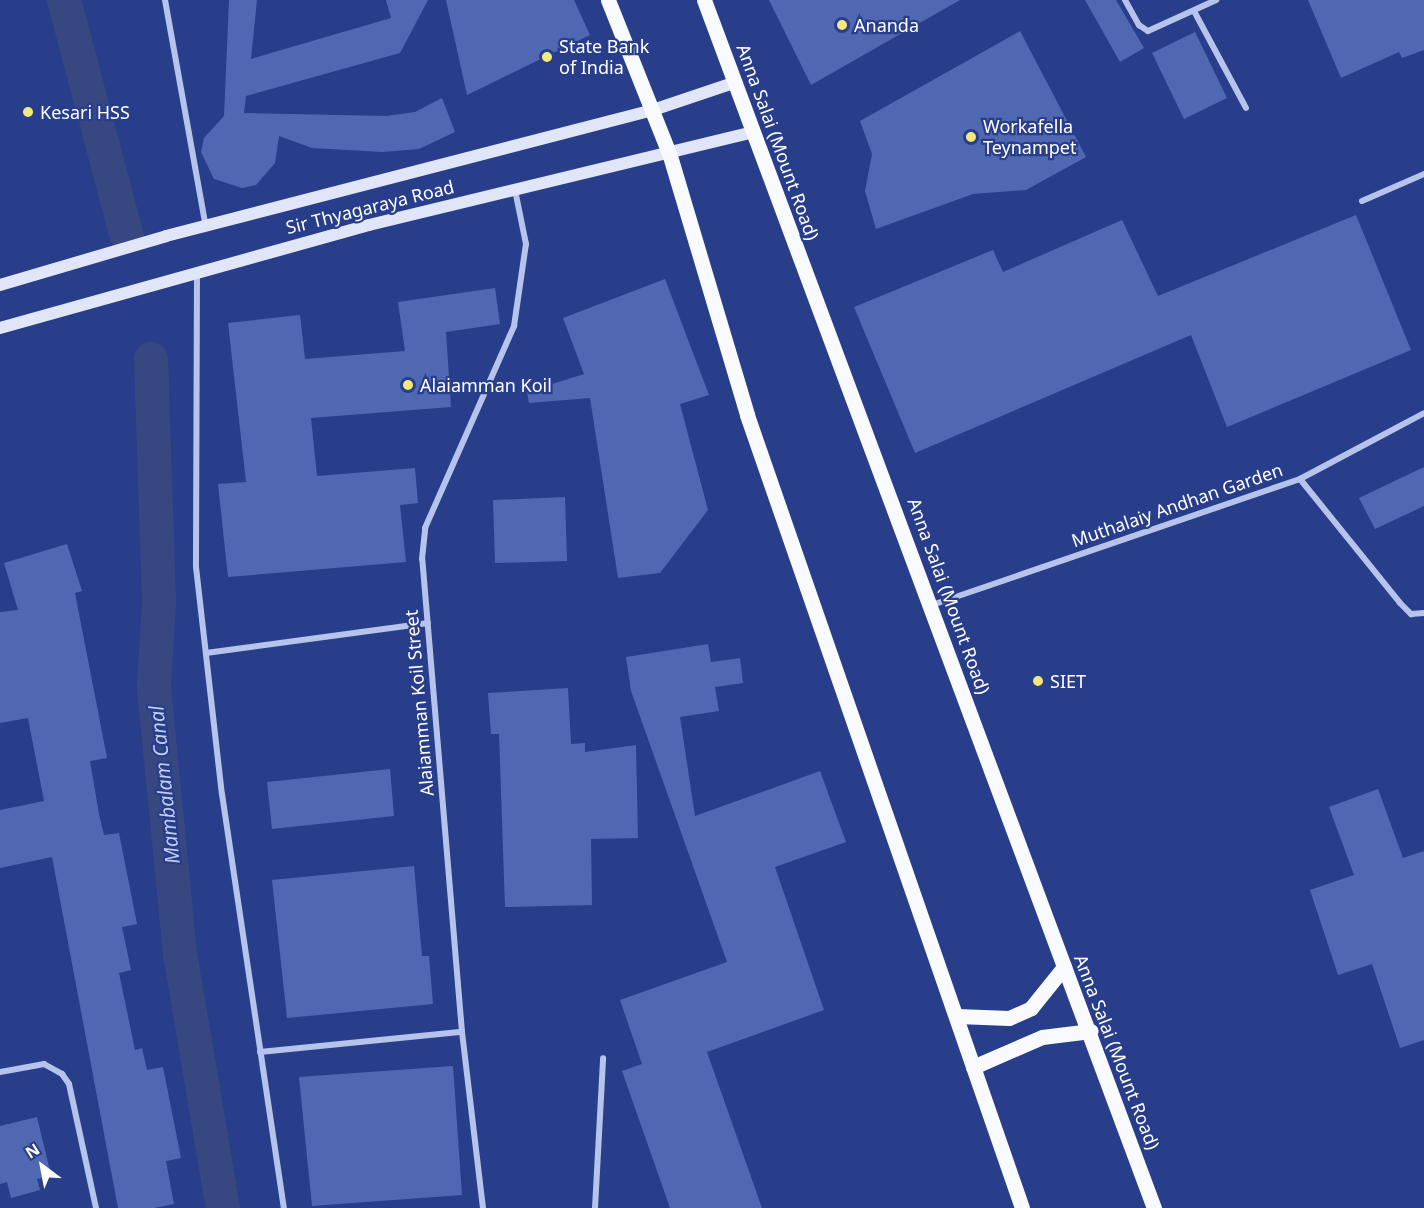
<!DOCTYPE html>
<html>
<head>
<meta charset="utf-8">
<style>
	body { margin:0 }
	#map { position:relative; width:1424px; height:1208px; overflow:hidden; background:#283e8b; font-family:"Noto Sans",sans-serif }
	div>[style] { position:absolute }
	.canal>* { height:34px; margin:-17px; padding:0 17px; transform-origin:17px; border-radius:17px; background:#374880 }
	.building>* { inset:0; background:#5068b2 }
	.minor>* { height:6px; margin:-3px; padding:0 3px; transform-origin:3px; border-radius:3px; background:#b6c3ea }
	.secondary>* { height:12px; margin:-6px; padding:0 6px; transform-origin:6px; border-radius:6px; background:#e0e6f8 }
	.primary>* { height:15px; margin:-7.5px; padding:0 7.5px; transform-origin:7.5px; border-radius:7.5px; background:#f9fafe }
	.dots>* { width:16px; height:16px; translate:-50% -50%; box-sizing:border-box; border:3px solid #283e8b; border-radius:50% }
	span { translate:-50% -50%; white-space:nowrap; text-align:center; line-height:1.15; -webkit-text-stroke:4.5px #283e8b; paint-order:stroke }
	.poi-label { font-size:18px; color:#fff }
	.left { translate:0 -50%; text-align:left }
	.street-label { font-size:18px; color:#fff }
	.water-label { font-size:20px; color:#c2cef1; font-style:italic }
	.north { position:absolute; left:12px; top:1136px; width:60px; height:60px; -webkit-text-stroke:4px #283e8b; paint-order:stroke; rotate:328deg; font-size:16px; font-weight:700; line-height:24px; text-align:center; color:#fff }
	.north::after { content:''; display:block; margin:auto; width:21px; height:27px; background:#fff; clip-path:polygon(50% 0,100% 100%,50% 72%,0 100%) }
</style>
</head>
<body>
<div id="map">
	<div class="canal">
		<div style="left:64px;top:0;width:245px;rotate:75.1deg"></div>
		<div style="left:151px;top:359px;width:244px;rotate:88.1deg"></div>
		<div style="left:159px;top:603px;width:85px;rotate:93.4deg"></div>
		<div style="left:154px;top:688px;width:267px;rotate:84.4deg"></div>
		<div style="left:180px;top:954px;width:258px;rotate:80.4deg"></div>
	</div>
	<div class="building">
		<div style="clip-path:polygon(229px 0,257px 0,251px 59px,391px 18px,386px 0,428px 0,400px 53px,246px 96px,244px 113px,387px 116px,415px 112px,442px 98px,455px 132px,419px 149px,382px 152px,312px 148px,279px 136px,275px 163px,256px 185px,242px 188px,214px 179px,201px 152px,204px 138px,224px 116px)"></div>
		<div style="clip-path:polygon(446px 0,574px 0,590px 35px,467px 95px)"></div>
		<div style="clip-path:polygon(769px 0,960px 0,811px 85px)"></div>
		<div style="clip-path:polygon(1085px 0,1116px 0,1144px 48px,1120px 62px)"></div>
		<div style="clip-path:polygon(1308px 0,1424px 0,1424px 50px,1402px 58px,1399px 52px,1341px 78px)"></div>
		<div style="clip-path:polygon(1020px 31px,1086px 157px,1026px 190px,973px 194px,876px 229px,865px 191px,872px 154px,860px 121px)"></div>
		<div style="clip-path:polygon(1195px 32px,1227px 98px,1184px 119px,1152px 53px)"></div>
		<div style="clip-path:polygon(1356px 215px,1411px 350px,1227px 427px,1191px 335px,915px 453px,854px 307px,993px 250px,1003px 272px,1122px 220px,1158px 296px)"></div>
		<div style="clip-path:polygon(665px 279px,709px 395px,680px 404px,708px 510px,660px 573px,618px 578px,590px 398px,529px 403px,527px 392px,584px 374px,563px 318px)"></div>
		<div style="clip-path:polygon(495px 288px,500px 324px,446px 332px,451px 407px,311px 418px,317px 476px,415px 468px,418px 503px,400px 505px,406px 562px,228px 577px,218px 484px,246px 482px,228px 323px,300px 315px,305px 359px,405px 351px,398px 302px)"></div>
		<div style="clip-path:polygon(1424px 467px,1424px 506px,1375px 529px,1359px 498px)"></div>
		<div style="clip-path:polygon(565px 497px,567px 561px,495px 563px,493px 500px)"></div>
		<div style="clip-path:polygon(67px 544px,82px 591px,75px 593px,107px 758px,90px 761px,99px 814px,104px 835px,119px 833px,137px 924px,122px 927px,131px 970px,119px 973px,135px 1050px,142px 1048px,147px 1070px,163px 1067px,181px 1158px,166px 1161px,174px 1204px,154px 1208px,118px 1208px,52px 857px,0 868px,0 810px,44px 801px,28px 718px,0 723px,0 612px,18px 610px,4px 563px)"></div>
		<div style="clip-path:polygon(708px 644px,711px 662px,740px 658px,743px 683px,715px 687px,719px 711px,680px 717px,695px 816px,820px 771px,846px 842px,775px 867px,824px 1010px,707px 1052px,762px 1208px,670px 1208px,622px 1071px,642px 1064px,620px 1000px,727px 962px,631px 691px,626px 657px)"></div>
		<div style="clip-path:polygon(568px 688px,571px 744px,585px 743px,585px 752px,636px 745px,638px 838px,591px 839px,592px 905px,505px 907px,499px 734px,491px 734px,488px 693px)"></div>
		<div style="clip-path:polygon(390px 769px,394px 816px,272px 829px,267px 782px)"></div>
		<div style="clip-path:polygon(1378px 789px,1403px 858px,1424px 851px,1424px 1040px,1400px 1048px,1372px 964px,1338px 975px,1310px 890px,1354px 875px,1329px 807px)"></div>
		<div style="clip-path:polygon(414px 866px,422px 956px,429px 956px,433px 1004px,287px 1018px,272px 880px)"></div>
		<div style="clip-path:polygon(453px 1066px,462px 1195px,312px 1206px,299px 1077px)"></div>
		<div style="clip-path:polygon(37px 1117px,51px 1175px,37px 1179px,40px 1190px,11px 1198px,7px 1182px,0 1184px,0 1126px)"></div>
	</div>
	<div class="minor">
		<div style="left:165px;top:0;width:231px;rotate:79.8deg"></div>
		<div style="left:1125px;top:0;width:29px;rotate:61deg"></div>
		<div style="left:1139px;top:25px;width:11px;rotate:34deg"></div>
		<div style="left:1148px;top:31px;width:75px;rotate:-24.5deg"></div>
		<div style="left:1194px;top:11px;width:110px;rotate:61.8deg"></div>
		<div style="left:1362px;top:201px;width:68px;rotate:-23.5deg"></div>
		<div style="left:197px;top:271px;width:296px;rotate:90.2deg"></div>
		<div style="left:196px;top:567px;width:228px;rotate:83.5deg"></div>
		<div style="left:222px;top:794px;width:419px;rotate:81.5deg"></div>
		<div style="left:1300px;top:479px;width:159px;rotate:51.1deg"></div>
		<div style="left:1400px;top:603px;width:16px;rotate:45deg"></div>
		<div style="left:1411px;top:614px;width:13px;rotate:-4deg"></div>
		<div style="left:932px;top:605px;width:389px;rotate:-18.9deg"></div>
		<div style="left:1300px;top:479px;width:140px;rotate:-28deg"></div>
		<div style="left:206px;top:653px;width:224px;rotate:-7.7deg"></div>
		<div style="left:462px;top:1032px;width:177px;rotate:83.2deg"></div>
		<div style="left:260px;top:1052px;width:203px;rotate:-5.7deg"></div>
		<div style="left:462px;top:1032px;width:475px;rotate:-94.8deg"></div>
		<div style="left:422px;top:559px;width:31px;rotate:-84deg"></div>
		<div style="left:425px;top:528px;width:221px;rotate:-66.2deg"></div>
		<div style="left:514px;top:326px;width:83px;rotate:-81.7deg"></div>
		<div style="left:526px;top:244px;width:55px;rotate:-101.5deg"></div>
		<div style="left:0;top:1072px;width:45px;rotate:-10.3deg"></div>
		<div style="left:44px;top:1064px;width:21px;rotate:29deg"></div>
		<div style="left:62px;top:1074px;width:12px;rotate:55deg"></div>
		<div style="left:69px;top:1084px;width:127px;rotate:77.7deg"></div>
		<div style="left:595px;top:1208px;width:150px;rotate:-86.9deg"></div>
	</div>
	<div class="secondary">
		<div style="left:0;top:285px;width:173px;rotate:-16.4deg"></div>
		<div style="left:166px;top:236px;width:500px;rotate:-14.5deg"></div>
		<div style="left:650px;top:111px;width:91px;rotate:-18.6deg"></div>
		<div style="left:0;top:328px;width:383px;rotate:-15.6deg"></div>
		<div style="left:369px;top:225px;width:394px;rotate:-13.6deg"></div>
	</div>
	<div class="primary">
		<div style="left:608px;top:0;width:168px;rotate:68.3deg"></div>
		<div style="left:670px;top:156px;width:270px;rotate:73.4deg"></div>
		<div style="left:747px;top:415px;width:839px;rotate:70.87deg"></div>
		<div style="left:704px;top:0;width:1289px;rotate:69.57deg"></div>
		<div style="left:957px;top:1016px;width:52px;rotate:2.2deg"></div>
		<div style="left:1009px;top:1018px;width:24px;rotate:-24deg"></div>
		<div style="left:1031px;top:1008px;width:53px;rotate:-51.2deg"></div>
		<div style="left:973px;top:1067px;width:75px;rotate:-23.5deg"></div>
		<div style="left:1042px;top:1037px;width:49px;rotate:-7deg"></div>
	</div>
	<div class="dots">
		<div style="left:842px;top:25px;background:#f2e87c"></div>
		<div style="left:547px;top:57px;background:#f2e87c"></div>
		<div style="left:28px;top:112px;background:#f2e87c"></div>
		<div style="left:971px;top:137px;background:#f2e87c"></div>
		<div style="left:408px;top:385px;background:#f2e87c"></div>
		<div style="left:1038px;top:681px;background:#f2e87c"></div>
	</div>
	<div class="poi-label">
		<span class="left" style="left:854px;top:25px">Ananda</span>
		<span class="left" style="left:559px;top:57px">State Bank<br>of India</span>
		<span class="left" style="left:40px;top:112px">Kesari HSS</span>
		<span class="left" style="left:983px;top:137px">Workafella<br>Teynampet</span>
		<span class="left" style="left:420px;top:385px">Alaiamman Koil</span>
		<span class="left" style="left:1050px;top:681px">SIET</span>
	</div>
	<div class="street-label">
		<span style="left:778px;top:142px;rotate:70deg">Anna Salai (Mount Road)</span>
		<span style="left:370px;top:207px;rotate:-14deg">Sir Thyagaraya Road</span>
		<span style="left:1177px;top:505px;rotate:-19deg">Muthalaiy Andhan Garden</span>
		<span style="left:949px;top:596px;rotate:70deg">Anna Salai (Mount Road)</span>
		<span style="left:419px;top:703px;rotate:-95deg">Alaiamman Koil Street</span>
		<span style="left:1117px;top:1052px;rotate:69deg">Anna Salai (Mount Road)</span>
	</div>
	<div class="water-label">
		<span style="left:164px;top:785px;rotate:-96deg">Mambalam Canal</span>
	</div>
	<div class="north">N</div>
</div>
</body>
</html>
